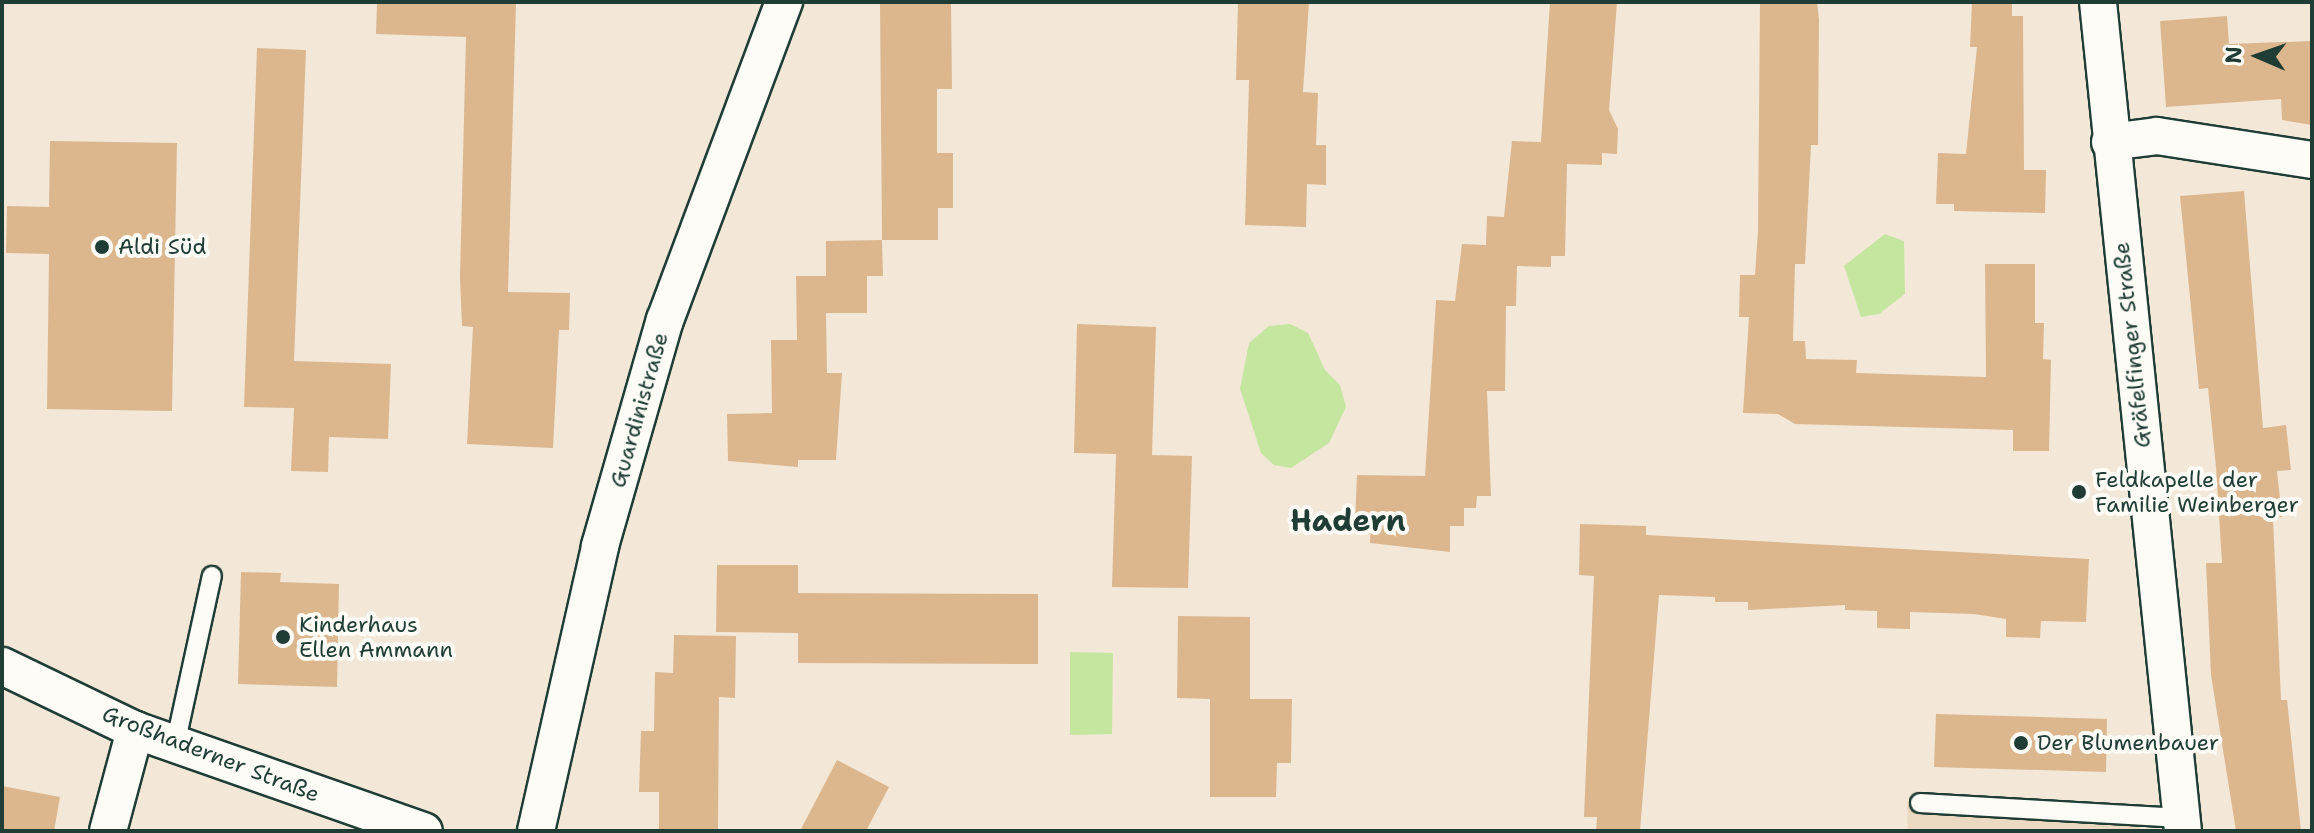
<!DOCTYPE html>
<html>
<head>
<meta charset="utf-8">
<style>
	body { margin:0 }
	#map { position:relative; width:2314px; height:833px; overflow:hidden; background:#f3e7d8; font-family:"Shantell Sans",sans-serif }
	div>[style] { position:absolute }
	.built>* { inset:0; background:#ecd9c2 }
	.green>* { inset:0; background:#c4e69f }
	.building>* { inset:0; background:#dcb78e }
	.roads { filter:drop-shadow(2px 0 #1f3d34) drop-shadow(-2px 0 #1f3d34) drop-shadow(0 2px #1f3d34) drop-shadow(0 -2px #1f3d34) }
	.lane>* { height:18px; margin:-9px; padding:0 9px; transform-origin:9px; border-radius:9px; background:#fdfcf7 }
	.street>* { height:36px; margin:-18px; padding:0 18px; transform-origin:18px; border-radius:18px; background:#fdfcf7 }
	.dots>* { width:22px; height:22px; translate:-50% -50%; box-sizing:border-box; border:4px solid #fdfcf7; border-radius:50% }
	span { translate:-50% -50%; white-space:nowrap; text-align:center; line-height:1.15; -webkit-text-stroke:8px #fdfcf7; paint-order:stroke }
	.poi-label { font-size:22px; color:#1f3d34 }
	.left { translate:0 -50%; text-align:left }
	.street-label { font-size:22px; color:#1f3d34 }
	.district-label { font-size:30px; color:#1f3d34; font-weight:700 }
	.frame { position:absolute; inset:0; border:4px solid #1f3d34; pointer-events:none }
	.north { position:absolute; left:2218px; top:16px; width:80px; height:80px; -webkit-text-stroke:6px #fdfcf7; paint-order:stroke; rotate:272deg; font-size:22px; font-weight:700; line-height:32px; text-align:center; color:#1f3d34 }
	.north::after { content:''; display:block; margin:auto; width:28px; height:36px; background:#1f3d34; clip-path:polygon(50% 0,100% 100%,50% 72%,0 100%) }
</style>
</head>
<body>
<div id="map">
	<div class="built">
		<div style="clip-path:polygon(1907px 801px,2138px 817px,2140px 831px,1908px 831px)"></div>
	</div>
	<div class="green">
		<div style="clip-path:polygon(1885px 234px,1904px 241px,1905px 294px,1879px 314px,1861px 317px,1844px 266px)"></div>
		<div style="clip-path:polygon(1290px 324px,1308px 333px,1325px 370px,1340px 385px,1346px 407px,1329px 443px,1291px 468px,1274px 465px,1261px 453px,1240px 389px,1249px 343px,1269px 326px)"></div>
		<div style="clip-path:polygon(1070px 652px,1113px 653px,1112px 734px,1070px 735px)"></div>
	</div>
	<div class="building">
		<div style="clip-path:polygon(377px 2px,516px 2px,508px 292px,570px 293px,569px 330px,559px 330px,553px 448px,467px 444px,473px 327px,462px 326px,460px 277px,466px 37px,376px 34px)"></div>
		<div style="clip-path:polygon(951px 2px,952px 89px,937px 89px,937px 153px,953px 153px,953px 208px,938px 208px,938px 240px,882px 240px,883px 276px,867px 276px,867px 313px,826px 313px,827px 373px,842px 373px,836px 460px,798px 460px,798px 467px,728px 461px,727px 414px,772px 413px,771px 340px,797px 340px,796px 276px,826px 276px,826px 241px,882px 240px,880px 4px)"></div>
		<div style="clip-path:polygon(1238px 2px,1309px 2px,1303px 92px,1318px 93px,1316px 145px,1326px 145px,1326px 185px,1307px 184px,1306px 227px,1245px 225px,1249px 80px,1236px 80px)"></div>
		<div style="clip-path:polygon(1550px 2px,1617px 2px,1609px 110px,1618px 129px,1617px 154px,1602px 153px,1602px 165px,1567px 164px,1565px 256px,1551px 256px,1551px 267px,1517px 266px,1516px 306px,1506px 306px,1505px 391px,1487px 391px,1491px 496px,1477px 496px,1476px 508px,1464px 508px,1464px 526px,1450px 526px,1450px 552px,1370px 543px,1371px 522px,1355px 522px,1357px 475px,1425px 476px,1436px 300px,1455px 301px,1462px 244px,1486px 245px,1487px 216px,1504px 217px,1512px 141px,1541px 142px)"></div>
		<div style="clip-path:polygon(1760px 2px,1817px 2px,1819px 19px,1818px 145px,1811px 145px,1805px 264px,1795px 264px,1793px 341px,1805px 341px,1806px 359px,1857px 360px,1856px 373px,1986px 377px,1985px 264px,2035px 264px,2035px 323px,2044px 323px,2043px 359px,2051px 360px,2049px 451px,2013px 451px,2013px 430px,1795px 424px,1778px 414px,1743px 413px,1749px 317px,1739px 317px,1740px 275px,1755px 275px,1758px 231px)"></div>
		<div style="clip-path:polygon(1972px 2px,2012px 2px,2012px 16px,2023px 16px,2024px 170px,2046px 170px,2045px 213px,1954px 211px,1954px 204px,1936px 204px,1938px 153px,1966px 154px,1977px 47px,1970px 47px)"></div>
		<div style="clip-path:polygon(2227px 16px,2229px 44px,2312px 41px,2312px 125px,2282px 120px,2281px 99px,2166px 107px,2160px 21px)"></div>
		<div style="clip-path:polygon(257px 48px,306px 50px,294px 361px,391px 364px,388px 439px,329px 437px,328px 472px,291px 471px,294px 408px,244px 407px)"></div>
		<div style="clip-path:polygon(50px 141px,177px 143px,172px 411px,47px 409px,49px 254px,6px 253px,7px 206px,49px 207px)"></div>
		<div style="clip-path:polygon(2244px 191px,2263px 428px,2286px 425px,2291px 470px,2277px 471px,2282px 517px,2273px 518px,2281px 700px,2287px 700px,2301px 831px,2236px 831px,2211px 675px,2206px 563px,2222px 563px,2216px 467px,2208px 388px,2199px 389px,2180px 196px)"></div>
		<div style="clip-path:polygon(1077px 324px,1156px 327px,1152px 455px,1192px 456px,1188px 588px,1112px 587px,1116px 454px,1074px 453px)"></div>
		<div style="clip-path:polygon(1580px 524px,1646px 526px,1646px 535px,2089px 559px,2086px 622px,2041px 621px,2040px 638px,2006px 637px,2006px 619px,1974px 614px,1910px 612px,1910px 629px,1877px 628px,1877px 611px,1845px 610px,1845px 605px,1748px 610px,1748px 602px,1715px 602px,1715px 597px,1659px 595px,1640px 831px,1596px 831px,1597px 817px,1584px 817px,1594px 576px,1579px 575px)"></div>
		<div style="clip-path:polygon(717px 565px,798px 565px,798px 593px,1038px 594px,1038px 664px,798px 663px,798px 633px,716px 632px)"></div>
		<div style="clip-path:polygon(241px 572px,281px 573px,280px 582px,339px 584px,337px 687px,238px 684px)"></div>
		<div style="clip-path:polygon(1178px 616px,1250px 617px,1250px 699px,1292px 699px,1291px 763px,1277px 763px,1276px 797px,1210px 797px,1210px 699px,1177px 698px)"></div>
		<div style="clip-path:polygon(674px 635px,736px 636px,735px 698px,719px 697px,718px 830px,659px 829px,659px 792px,639px 792px,641px 731px,654px 731px,655px 672px,673px 673px)"></div>
		<div style="clip-path:polygon(1936px 714px,2107px 719px,2106px 772px,1934px 767px)"></div>
		<div style="clip-path:polygon(837px 760px,889px 787px,866px 831px,800px 831px)"></div>
		<div style="clip-path:polygon(2px 786px,60px 797px,54px 831px,2px 831px)"></div>
	</div>
	<div class="roads">
		<div class="lane">
			<div style="left:175px;top:745px;width:173px;rotate:-77.7deg"></div>
			<div style="left:1920px;top:803px;width:261px;rotate:3.3deg"></div>
		</div>
		<div class="street">
			<div style="left:2098px;top:2px;width:833px;rotate:84.15deg"></div>
			<div style="left:2110px;top:142px;width:47px;rotate:-7.3deg"></div>
			<div style="left:2157px;top:136px;width:157px;rotate:8.8deg"></div>
			<div style="left:2px;top:666px;width:148px;rotate:25.7deg"></div>
			<div style="left:135px;top:730px;width:306px;rotate:19.3deg"></div>
			<div style="left:108px;top:831px;width:105px;rotate:-75deg"></div>
			<div style="left:536px;top:831px;width:292px;rotate:-77.3deg"></div>
			<div style="left:600px;top:546px;width:235px;rotate:-74deg"></div>
			<div style="left:665px;top:320px;width:340px;rotate:-69.5deg"></div>
		</div>
	</div>
	<div class="dots">
		<div style="left:102px;top:247px;background:#1f3d34"></div>
		<div style="left:2079px;top:492px;background:#1f3d34"></div>
		<div style="left:283px;top:637px;background:#1f3d34"></div>
		<div style="left:2021px;top:743px;background:#1f3d34"></div>
	</div>
	<div class="poi-label">
		<span class="left" style="left:118px;top:247px">Aldi Süd</span>
		<span class="left" style="left:2095px;top:492px">Feldkapelle der<br>Familie Weinberger</span>
		<span class="left" style="left:299px;top:637px">Kinderhaus<br>Ellen Ammann</span>
		<span class="left" style="left:2037px;top:743px">Der Blumenbauer</span>
	</div>
	<div class="street-label">
		<span style="left:2132px;top:345px;rotate:-96deg">Gräfelfinger Straße</span>
		<span style="left:639px;top:410px;rotate:-74deg">Guardinistraße</span>
		<span style="left:211px;top:754px;rotate:21deg">Großhaderner Straße</span>
	</div>
	<div class="district-label">
		<span style="left:1348px;top:521px">Hadern</span>
	</div>
	<div class="frame"></div>
	<div class="north">N</div>
</div>
</body>
</html>
